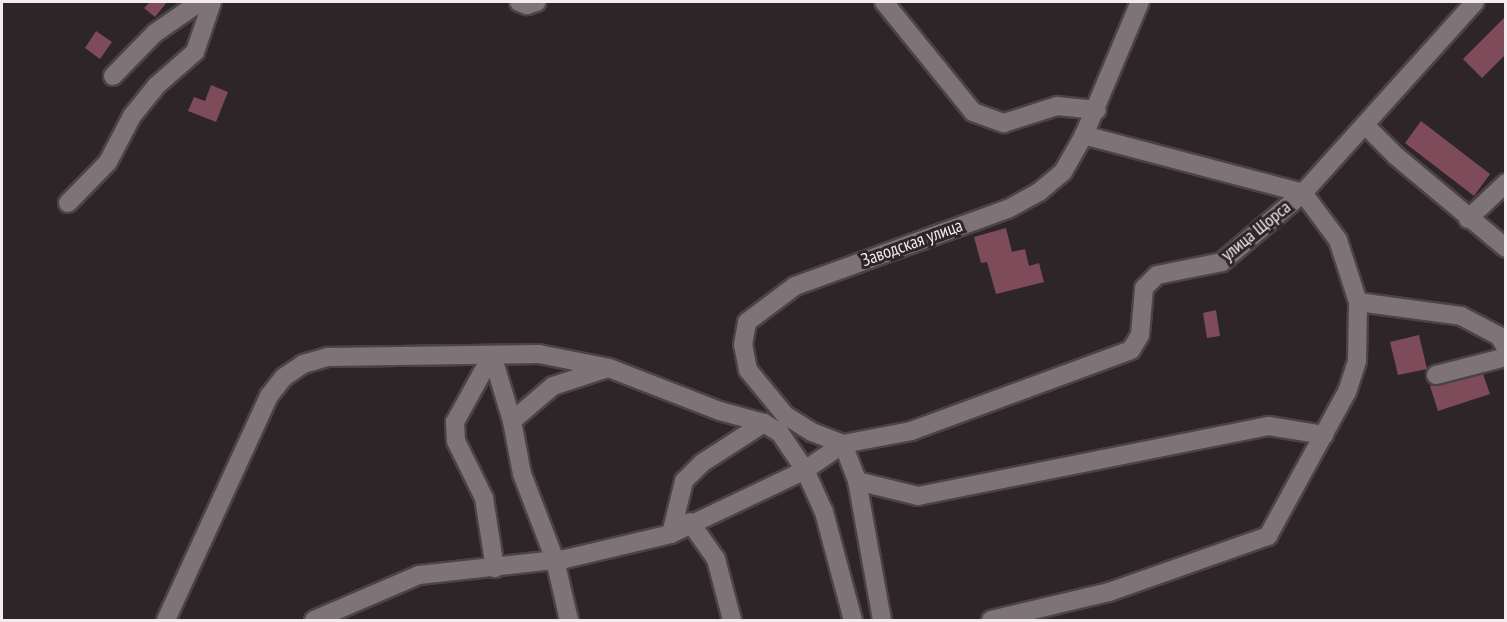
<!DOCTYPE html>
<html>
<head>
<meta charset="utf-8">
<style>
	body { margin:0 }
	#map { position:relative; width:1507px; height:622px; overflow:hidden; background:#2e2528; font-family:"PT Sans Narrow",sans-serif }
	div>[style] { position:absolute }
	.building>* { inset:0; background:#7d4b5a }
	.roads { filter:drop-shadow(2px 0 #4b4345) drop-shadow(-2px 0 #4b4345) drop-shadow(0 2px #4b4345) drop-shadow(0 -2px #4b4345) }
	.minor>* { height:18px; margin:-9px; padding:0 9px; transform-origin:9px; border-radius:9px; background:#7e7376 }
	span { translate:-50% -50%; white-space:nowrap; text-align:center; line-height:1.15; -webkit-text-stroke:6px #2e2528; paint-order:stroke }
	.street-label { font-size:18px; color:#f3ecee }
	.frame { position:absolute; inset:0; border:3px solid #f3ecee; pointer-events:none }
</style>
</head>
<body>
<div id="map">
	<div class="building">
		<div style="clip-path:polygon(150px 2px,167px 2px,155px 17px,144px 8px)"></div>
		<div style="clip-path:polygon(1506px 16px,1506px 54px,1482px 78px,1463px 59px)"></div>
		<div style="clip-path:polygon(96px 31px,112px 42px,100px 59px,85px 48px)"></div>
		<div style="clip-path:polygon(211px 85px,228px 92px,216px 122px,188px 111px,194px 97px,205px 101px)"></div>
		<div style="clip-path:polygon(1421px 121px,1490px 174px,1474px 196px,1405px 143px)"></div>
		<div style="clip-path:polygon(1006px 228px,1012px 252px,1025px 249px,1029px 266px,1039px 263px,1044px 282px,996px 294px,987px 262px,981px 263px,974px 237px)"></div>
		<div style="clip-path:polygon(1216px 310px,1220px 336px,1207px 338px,1203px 313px)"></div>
		<div style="clip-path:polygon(1419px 335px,1427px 369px,1398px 375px,1390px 342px)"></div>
		<div style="clip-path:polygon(1483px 374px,1490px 394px,1438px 411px,1430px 386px)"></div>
	</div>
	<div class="roads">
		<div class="minor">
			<div style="left:519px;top:2px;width:9px;rotate:21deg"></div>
			<div style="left:527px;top:5px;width:10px;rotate:-17deg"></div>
			<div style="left:884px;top:2px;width:141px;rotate:51deg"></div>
			<div style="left:973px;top:112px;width:33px;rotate:20deg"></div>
			<div style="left:1004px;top:123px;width:56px;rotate:-17.8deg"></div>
			<div style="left:1057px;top:106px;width:40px;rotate:5.7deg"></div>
			<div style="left:113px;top:76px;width:60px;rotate:-45.7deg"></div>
			<div style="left:155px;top:33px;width:55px;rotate:-34.6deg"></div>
			<div style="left:1365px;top:125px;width:44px;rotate:45deg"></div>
			<div style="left:1396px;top:156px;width:143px;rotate:39.9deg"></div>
			<div style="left:68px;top:203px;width:57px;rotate:-45.7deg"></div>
			<div style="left:108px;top:162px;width:52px;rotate:-62.4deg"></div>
			<div style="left:132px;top:116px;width:38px;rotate:-51deg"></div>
			<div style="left:156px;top:86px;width:52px;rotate:-41.1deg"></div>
			<div style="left:195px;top:52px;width:53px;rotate:-71.2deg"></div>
			<div style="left:1468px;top:219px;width:52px;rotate:-43.5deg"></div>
			<div style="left:1358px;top:302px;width:104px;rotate:7.7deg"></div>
			<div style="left:1461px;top:316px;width:43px;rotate:27.8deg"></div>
			<div style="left:1499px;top:336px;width:14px;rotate:60deg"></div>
			<div style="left:492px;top:355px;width:69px;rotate:73.1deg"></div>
			<div style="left:512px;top:421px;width:54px;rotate:79.3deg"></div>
			<div style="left:522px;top:474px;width:92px;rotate:69deg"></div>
			<div style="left:555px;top:560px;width:62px;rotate:76.9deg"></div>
			<div style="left:492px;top:355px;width:77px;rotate:118.9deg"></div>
			<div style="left:455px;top:422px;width:19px;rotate:87deg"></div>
			<div style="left:456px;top:441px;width:64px;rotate:63.8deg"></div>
			<div style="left:484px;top:498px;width:71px;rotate:81.1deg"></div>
			<div style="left:1436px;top:375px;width:72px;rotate:-14.4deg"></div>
			<div style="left:512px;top:421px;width:54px;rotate:-40.5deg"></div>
			<div style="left:553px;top:386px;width:58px;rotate:-18.1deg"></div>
			<div style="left:843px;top:444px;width:33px;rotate:-159deg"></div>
			<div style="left:812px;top:432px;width:32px;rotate:-148deg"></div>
			<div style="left:785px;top:415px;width:58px;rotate:-129.4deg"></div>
			<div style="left:748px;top:370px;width:25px;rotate:-101deg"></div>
			<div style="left:743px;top:345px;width:23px;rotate:-80deg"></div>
			<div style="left:747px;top:322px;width:60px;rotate:-36.9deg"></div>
			<div style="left:795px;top:286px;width:226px;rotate:-19.9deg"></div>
			<div style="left:1008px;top:209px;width:35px;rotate:-29deg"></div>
			<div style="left:1039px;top:192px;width:31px;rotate:-40deg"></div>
			<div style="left:1063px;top:172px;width:43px;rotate:-60.4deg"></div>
			<div style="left:1084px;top:135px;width:144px;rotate:-67.2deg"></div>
			<div style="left:843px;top:444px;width:40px;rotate:69deg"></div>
			<div style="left:857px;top:481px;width:141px;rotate:79.8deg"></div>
			<div style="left:857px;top:481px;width:63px;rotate:13.8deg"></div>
			<div style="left:918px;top:496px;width:358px;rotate:-11.3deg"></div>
			<div style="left:1269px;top:426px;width:56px;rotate:9.3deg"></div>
			<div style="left:690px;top:522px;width:45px;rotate:54.9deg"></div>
			<div style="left:716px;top:559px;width:63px;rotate:75.3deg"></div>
			<div style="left:671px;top:534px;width:55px;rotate:-76.2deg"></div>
			<div style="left:684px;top:481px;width:25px;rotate:-45deg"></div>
			<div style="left:702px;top:463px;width:74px;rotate:-32.8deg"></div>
			<div style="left:166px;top:620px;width:247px;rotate:-65.3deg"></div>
			<div style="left:269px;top:396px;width:24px;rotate:-52deg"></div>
			<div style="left:284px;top:377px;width:23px;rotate:-34deg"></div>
			<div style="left:303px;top:364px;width:26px;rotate:-16deg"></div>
			<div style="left:328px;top:357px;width:211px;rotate:-0.8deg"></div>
			<div style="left:539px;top:354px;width:71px;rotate:11.3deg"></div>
			<div style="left:609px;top:368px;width:119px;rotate:21.2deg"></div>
			<div style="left:720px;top:411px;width:46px;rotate:15.3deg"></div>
			<div style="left:764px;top:423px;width:19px;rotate:32deg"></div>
			<div style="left:780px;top:433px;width:45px;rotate:56deg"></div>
			<div style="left:805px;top:470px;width:46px;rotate:65.7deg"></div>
			<div style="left:824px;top:512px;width:112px;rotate:75deg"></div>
			<div style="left:314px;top:620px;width:114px;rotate:-23.2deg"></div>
			<div style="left:419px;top:575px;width:147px;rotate:-6.3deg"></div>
			<div style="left:565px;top:559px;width:109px;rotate:-13.3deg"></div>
			<div style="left:671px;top:534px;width:148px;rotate:-25.5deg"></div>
			<div style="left:805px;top:470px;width:46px;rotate:-34.4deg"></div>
			<div style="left:843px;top:444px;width:69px;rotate:-10.8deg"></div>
			<div style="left:911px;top:431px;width:234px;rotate:-20.2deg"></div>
			<div style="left:1131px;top:350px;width:17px;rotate:-59deg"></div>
			<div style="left:1140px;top:335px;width:47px;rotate:-85.1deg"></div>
			<div style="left:1144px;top:288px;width:18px;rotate:-45deg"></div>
			<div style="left:1157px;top:275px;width:66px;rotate:-11.3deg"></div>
			<div style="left:1222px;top:262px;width:106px;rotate:-40.4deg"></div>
			<div style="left:1303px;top:193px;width:257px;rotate:-48deg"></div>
			<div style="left:991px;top:620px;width:121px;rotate:-13.3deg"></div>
			<div style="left:1109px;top:592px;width:169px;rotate:-19.4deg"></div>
			<div style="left:1268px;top:536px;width:164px;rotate:-61.3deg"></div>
			<div style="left:1347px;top:392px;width:33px;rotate:-72deg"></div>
			<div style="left:1357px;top:361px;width:59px;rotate:-89deg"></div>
			<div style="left:1358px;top:302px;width:65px;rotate:-107.9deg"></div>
			<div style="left:1338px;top:240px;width:59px;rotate:-126.7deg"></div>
			<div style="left:1303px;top:193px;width:227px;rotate:-165.2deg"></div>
		</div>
	</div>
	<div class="street-label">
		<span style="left:1256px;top:231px;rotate:-39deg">улица Щорса</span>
		<span style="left:912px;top:243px;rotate:-20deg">Заводская улица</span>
	</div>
	<div class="frame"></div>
</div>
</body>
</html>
